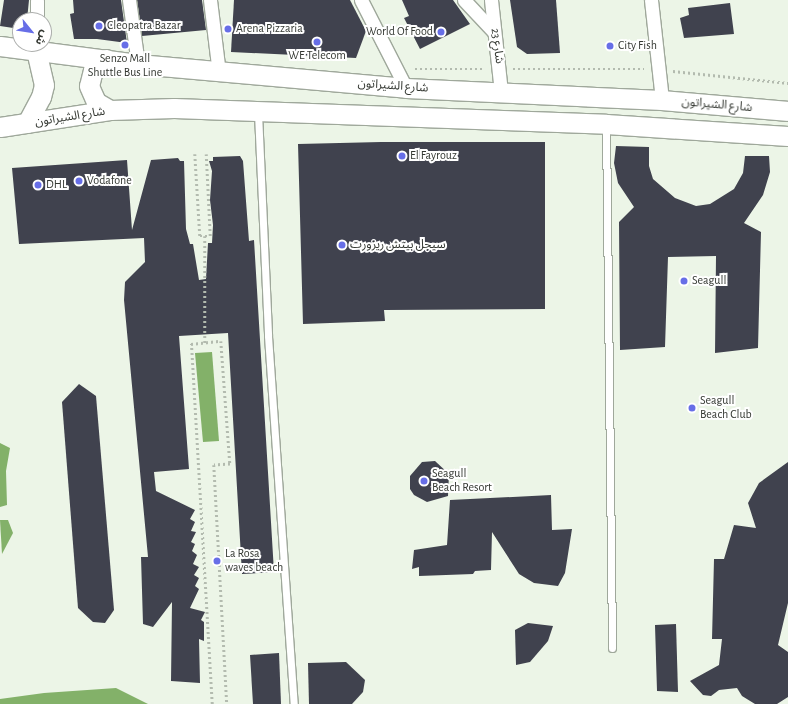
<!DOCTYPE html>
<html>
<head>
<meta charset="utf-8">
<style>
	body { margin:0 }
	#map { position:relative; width:788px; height:704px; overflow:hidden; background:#ecf5e7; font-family:"Alegreya Sans","Noto Sans Arabic",sans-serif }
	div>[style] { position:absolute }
	.water>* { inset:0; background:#83b169 }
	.building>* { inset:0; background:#40424e }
	.path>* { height:2.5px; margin-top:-1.25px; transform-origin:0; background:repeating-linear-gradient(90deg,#b3bbaf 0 2px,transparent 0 5px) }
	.roads { filter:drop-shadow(1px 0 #9fa89b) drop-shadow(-1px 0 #9fa89b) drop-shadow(0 1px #9fa89b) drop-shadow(0 -1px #9fa89b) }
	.lane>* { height:7px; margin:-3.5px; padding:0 3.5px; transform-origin:3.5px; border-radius:3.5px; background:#fff }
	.street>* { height:13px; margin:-6.5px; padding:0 6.5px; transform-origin:6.5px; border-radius:6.5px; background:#fff }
	.secondary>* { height:19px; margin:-9.5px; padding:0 9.5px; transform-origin:9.5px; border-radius:9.5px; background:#fff }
	.dots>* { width:11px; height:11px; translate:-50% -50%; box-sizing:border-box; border:2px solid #fff; border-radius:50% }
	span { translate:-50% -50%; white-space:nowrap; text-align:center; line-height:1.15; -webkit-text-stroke:4px #fff; paint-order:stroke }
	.poi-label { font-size:12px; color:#333731 }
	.left { translate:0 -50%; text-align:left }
	.right { translate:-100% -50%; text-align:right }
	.street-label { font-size:12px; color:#333731 }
	.north { position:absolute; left:12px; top:12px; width:40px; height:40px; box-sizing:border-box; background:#fff; border:1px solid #adafad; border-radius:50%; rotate:120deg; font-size:11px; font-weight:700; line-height:16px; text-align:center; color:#333731 }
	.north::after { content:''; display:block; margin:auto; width:14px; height:18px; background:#676ee7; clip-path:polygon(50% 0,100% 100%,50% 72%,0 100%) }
</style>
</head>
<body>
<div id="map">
	<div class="water">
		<div style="clip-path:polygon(212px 352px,219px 441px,203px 442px,195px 353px)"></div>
		<div style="clip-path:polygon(0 443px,10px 448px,6px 471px,7px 505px,0 507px)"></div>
		<div style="clip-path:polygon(0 520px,8px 520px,13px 533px,2px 554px)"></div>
		<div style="clip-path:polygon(116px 688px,148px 704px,0 704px,0 699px,44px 693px)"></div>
	</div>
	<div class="building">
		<div style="clip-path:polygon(4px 0,29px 0,27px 20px,20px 20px,20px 29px,0 26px)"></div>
		<div style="clip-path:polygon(73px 0,121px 0,127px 43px,97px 39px,74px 39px,70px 14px,74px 13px)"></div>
		<div style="clip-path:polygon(137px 0,202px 0,206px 30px,142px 36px)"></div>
		<div style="clip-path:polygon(234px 0,350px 0,366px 31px,356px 58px,231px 52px)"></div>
		<div style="clip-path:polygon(402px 0,453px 0,470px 24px,420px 49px,404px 18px,409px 16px)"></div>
		<div style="clip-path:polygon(510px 0,556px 0,560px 53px,527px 54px,517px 47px)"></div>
		<div style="clip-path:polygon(730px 3px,734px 34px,684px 38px,680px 18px,689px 15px,688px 8px)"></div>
		<div style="clip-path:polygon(381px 142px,545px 142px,545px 309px,384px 310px,385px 321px,303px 324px,298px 144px)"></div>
		<div style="clip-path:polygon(616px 146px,649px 147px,649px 166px,653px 179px,675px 198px,696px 206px,710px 204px,734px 189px,743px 173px,745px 156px,769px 156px,770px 172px,763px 195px,744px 223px,761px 232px,758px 348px,715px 353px,716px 256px,668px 257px,665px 347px,620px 350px,619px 222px,634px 207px,618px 183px,614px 163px)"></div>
		<div style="clip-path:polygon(240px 156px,243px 161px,249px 241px,254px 240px,274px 572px,242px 574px,228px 333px,179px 336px,189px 469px,154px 472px,156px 491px,195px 510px,190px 519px,195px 522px,191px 531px,196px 532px,191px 542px,195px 544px,192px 551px,197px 555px,193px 564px,199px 567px,194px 575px,199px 578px,195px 586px,199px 589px,190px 608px,205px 612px,201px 620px,204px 622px,204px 641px,199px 639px,200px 683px,171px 681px,172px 602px,153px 627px,143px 624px,141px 557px,148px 557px,124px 300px,125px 282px,145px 262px,144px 238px,19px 244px,12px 168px,127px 160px,132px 230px,151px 160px,178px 158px,180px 161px,184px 161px,186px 229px,190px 244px,193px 244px,199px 280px,206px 279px,208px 243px,212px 243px,213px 225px,210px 200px,212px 171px,209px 161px,213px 161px,213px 157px)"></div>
		<div style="clip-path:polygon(79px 384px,96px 396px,114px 610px,105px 623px,93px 622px,78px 608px,62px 402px)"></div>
		<div style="clip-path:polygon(435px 461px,449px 474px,448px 496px,427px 502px,414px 495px,410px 489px,410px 476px,422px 462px)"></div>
		<div style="clip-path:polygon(788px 462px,788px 603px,778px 645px,788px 652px,788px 697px,777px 704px,755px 704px,742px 696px,737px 688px,719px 690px,711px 696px,703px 695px,690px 681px,719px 665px,722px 639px,712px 639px,714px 559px,724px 559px,734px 525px,756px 528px,748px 503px,759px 483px)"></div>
		<div style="clip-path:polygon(551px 495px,552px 530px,572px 529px,565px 573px,558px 586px,534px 583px,519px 574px,492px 532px,491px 570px,475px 571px,473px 574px,419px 576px,419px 567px,412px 569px,414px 550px,447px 545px,450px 500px)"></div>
		<div style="clip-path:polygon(528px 623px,553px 626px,548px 641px,530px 662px,516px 665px,515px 630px)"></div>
		<div style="clip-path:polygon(676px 624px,678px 692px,657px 691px,655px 625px)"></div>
		<div style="clip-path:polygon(279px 653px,281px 704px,253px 704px,250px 655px)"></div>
		<div style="clip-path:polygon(346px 662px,365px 680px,363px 692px,352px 704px,309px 704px,308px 663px)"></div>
	</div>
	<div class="path">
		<div style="left:415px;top:69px;width:69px"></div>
		<div style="left:513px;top:69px;width:131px"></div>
		<div style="left:673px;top:71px;width:116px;rotate:6deg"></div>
		<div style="left:195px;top:154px;width:82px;rotate:86.5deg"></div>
		<div style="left:200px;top:236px;width:10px"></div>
		<div style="left:210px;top:236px;width:82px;rotate:-92.8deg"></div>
		<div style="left:205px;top:236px;width:107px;rotate:90deg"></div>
		<div style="left:212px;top:704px;width:361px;rotate:-93.3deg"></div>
		<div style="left:191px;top:344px;width:30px;rotate:-6deg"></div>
		<div style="left:221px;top:341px;width:123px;rotate:85.8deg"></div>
		<div style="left:230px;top:464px;width:16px;rotate:176deg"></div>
		<div style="left:214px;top:465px;width:239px;rotate:86.9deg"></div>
	</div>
	<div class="roads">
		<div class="lane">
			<div style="left:258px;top:113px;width:223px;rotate:87.4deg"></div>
			<div style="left:268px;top:336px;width:369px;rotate:86deg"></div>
			<div style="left:606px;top:124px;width:524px;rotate:89.34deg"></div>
		</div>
		<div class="street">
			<div style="left:129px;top:0;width:65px;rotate:82deg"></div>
			<div style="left:210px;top:0;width:74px;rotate:83deg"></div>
			<div style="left:361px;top:0;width:99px;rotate:62.9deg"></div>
			<div style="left:464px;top:0;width:44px;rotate:46.8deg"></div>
			<div style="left:491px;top:0;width:93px;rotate:83.8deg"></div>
			<div style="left:651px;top:0;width:101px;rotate:83.7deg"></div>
			<div style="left:37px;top:20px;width:20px;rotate:-90deg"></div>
		</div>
		<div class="secondary">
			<div style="left:0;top:46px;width:139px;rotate:7.4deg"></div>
			<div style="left:138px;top:64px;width:269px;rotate:5.1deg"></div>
			<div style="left:406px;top:88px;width:256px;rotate:2.7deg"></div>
			<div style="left:662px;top:100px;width:126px;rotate:5deg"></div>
			<div style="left:106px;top:59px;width:17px;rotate:140deg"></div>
			<div style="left:93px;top:70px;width:16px;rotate:104deg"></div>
			<div style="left:89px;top:86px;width:17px;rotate:66deg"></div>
			<div style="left:96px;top:102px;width:16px;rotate:30deg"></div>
			<div style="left:27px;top:123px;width:30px;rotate:-62deg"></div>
			<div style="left:41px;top:97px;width:12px;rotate:-76deg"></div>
			<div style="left:44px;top:85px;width:35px;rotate:-103deg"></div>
			<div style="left:0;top:127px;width:111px;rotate:-8.8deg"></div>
			<div style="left:110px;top:110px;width:64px;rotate:-1.8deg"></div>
			<div style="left:174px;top:108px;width:432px;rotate:2.1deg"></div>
			<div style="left:606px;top:124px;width:182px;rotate:3.8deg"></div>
		</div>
	</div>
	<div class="dots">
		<div style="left:99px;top:26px;background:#676ee7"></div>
		<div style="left:228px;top:29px;background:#676ee7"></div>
		<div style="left:441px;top:32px;background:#676ee7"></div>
		<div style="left:317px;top:42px;background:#676ee7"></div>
		<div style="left:125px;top:45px;background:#676ee7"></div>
		<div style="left:610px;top:46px;background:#676ee7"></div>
		<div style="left:402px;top:156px;background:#676ee7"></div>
		<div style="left:79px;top:181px;background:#676ee7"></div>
		<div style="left:38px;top:185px;background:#676ee7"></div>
		<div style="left:342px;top:245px;background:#676ee7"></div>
		<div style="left:684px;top:281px;background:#676ee7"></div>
		<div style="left:692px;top:408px;background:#676ee7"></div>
		<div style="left:424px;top:481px;background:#676ee7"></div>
		<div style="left:217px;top:561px;background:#676ee7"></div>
	</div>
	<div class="poi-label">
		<span class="left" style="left:107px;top:26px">Cleopatra Bazar</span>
		<span class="left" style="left:236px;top:29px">Arena Pizzaria</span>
		<span class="right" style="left:433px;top:32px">World Of Food</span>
		<span class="left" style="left:618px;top:46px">City Fish</span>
		<span style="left:317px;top:56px">WE Telecom</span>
		<span style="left:125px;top:66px">Senzo Mall<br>Shuttle Bus Line</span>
		<span class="left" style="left:410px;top:156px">El Fayrouz</span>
		<span class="left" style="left:87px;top:181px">Vodafone</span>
		<span class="left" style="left:46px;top:185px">DHL</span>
		<span class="left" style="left:350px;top:245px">سيجل بيتش ريزورت</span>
		<span class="left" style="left:692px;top:281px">Seagull</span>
		<span class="left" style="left:700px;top:408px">Seagull<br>Beach Club</span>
		<span class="left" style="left:432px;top:481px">Seagull<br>Beach Resort</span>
		<span class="left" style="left:225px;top:561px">La Rosa<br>waves beach</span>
	</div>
	<div class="street-label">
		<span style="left:497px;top:46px;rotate:82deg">شارع 23</span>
		<span style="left:393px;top:86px;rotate:4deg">شارع الشيراتون</span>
		<span style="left:717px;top:105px;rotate:5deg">شارع الشيراتون</span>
		<span style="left:70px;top:117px;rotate:-9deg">شارع الشيراتون</span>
	</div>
	<div class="north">ش</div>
</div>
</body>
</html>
